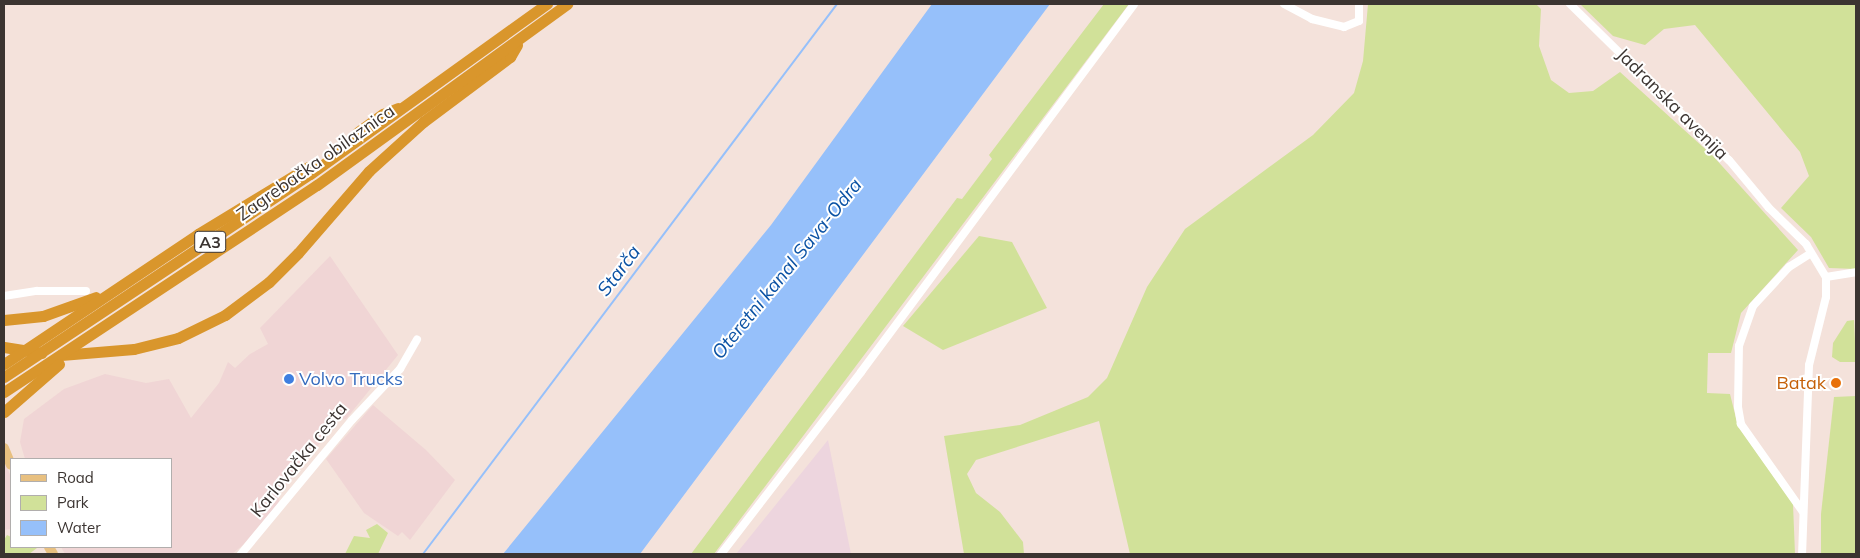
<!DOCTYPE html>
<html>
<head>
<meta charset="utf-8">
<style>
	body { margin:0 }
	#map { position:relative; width:1860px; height:558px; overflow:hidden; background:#f4e2db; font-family:Mulish,sans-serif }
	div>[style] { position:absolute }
	.commercial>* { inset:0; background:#f0d5d5 }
	.industrial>* { inset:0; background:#edd5de }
	.green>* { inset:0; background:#d1e199 }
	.water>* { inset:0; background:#96c0fa }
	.stream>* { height:2px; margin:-1px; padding:0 1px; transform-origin:1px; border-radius:1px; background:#96c0fa }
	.minor>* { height:8px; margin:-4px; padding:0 4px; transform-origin:4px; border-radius:4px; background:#fff }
	.major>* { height:10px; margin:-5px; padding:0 5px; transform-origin:5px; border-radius:5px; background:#e8c080 }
	.highway>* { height:11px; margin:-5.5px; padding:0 5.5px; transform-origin:5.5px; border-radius:5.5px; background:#d9962c }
	.dots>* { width:14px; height:14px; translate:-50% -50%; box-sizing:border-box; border:2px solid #fff; border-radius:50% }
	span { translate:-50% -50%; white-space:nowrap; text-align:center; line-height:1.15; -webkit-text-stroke:4px #fff; paint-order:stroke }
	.shield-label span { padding:1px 4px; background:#fff; border:1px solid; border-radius:4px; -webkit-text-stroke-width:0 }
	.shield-label { font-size:16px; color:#3b3431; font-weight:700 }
	.street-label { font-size:18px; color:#3b3431 }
	.shop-label { font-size:18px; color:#366cbe }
	.left { translate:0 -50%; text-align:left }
	.food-label { font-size:18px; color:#c56008 }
	.right { translate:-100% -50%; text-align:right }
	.water-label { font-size:19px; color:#0b52a4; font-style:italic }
	.frame { position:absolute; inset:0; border:5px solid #3b3431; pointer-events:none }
	.legend { position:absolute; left:10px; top:458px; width:162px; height:90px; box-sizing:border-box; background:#fff; border:1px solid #b1aead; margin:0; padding:6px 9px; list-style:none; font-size:15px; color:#3b3431 }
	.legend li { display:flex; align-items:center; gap:10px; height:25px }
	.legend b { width:25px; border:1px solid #b1aead }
</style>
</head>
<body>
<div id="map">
	<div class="commercial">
		<div style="clip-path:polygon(330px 256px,398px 355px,346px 419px,339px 420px,278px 495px,279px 502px,243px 545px,232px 554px,65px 554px,61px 547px,171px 547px,171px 459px,25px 459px,20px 442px,24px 419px,64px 389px,105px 374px,146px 383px,169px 379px,191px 418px,219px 383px,228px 362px,235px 368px,250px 354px,268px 344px,260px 328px)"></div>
		<div style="clip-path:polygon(373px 405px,426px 450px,455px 480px,410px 540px,402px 532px,398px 536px,364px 513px,326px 459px)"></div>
		<div style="clip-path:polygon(4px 460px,11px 477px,11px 529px,4px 530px)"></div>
	</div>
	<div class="industrial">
		<div style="clip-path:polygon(828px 440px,851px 554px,736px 554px)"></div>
	</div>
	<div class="green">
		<div style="clip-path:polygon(1104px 4px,1129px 4px,714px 554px,691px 554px,957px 198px,962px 199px,992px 159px,989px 155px)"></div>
		<div style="clip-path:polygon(1368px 4px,1536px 4px,1541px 9px,1539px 46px,1551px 80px,1569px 93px,1593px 91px,1620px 72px,1713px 156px,1798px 250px,1741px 313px,1731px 353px,1708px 353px,1707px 393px,1730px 394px,1738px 426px,1793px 504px,1795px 554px,1130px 554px,1099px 421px,976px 460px,967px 474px,976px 493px,1000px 512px,1023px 542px,1024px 554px,964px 554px,944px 436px,1020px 425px,1088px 397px,1107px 378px,1147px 287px,1185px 229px,1313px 135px,1354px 93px,1363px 61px)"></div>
		<div style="clip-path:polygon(1580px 4px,1856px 4px,1856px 269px,1829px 268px,1811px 237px,1781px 208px,1809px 176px,1800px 152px,1695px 25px,1664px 29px,1645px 45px,1613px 36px)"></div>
		<div style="clip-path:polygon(979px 236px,1012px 242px,1047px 308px,943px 350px,903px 326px)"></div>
		<div style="clip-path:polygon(1854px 320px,1856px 362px,1840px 362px,1832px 357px,1833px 343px,1847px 321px)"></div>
		<div style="clip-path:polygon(1856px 396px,1856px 554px,1821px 554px,1821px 514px,1834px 397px)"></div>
		<div style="clip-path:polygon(377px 524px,388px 533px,378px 554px,345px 554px,354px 536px,370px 538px,366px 530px)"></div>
		<div style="clip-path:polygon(7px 535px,11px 537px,11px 547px,37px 548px,29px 554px,4px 554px,4px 540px)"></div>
	</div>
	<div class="water">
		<div style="clip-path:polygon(932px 4px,1050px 4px,640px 554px,503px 554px,771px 225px)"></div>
	</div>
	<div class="stream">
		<div style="left:423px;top:554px;width:688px;rotate:-53.03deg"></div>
	</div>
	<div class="minor">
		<div style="left:1284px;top:4px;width:32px;rotate:28deg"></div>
		<div style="left:1312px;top:19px;width:33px;rotate:14deg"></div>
		<div style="left:1344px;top:27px;width:16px;rotate:-22deg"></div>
		<div style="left:1359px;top:21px;width:17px;rotate:-90deg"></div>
		<div style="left:1570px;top:4px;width:223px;rotate:44.5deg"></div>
		<div style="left:1729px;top:160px;width:62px;rotate:50.2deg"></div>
		<div style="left:1769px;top:208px;width:52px;rotate:44.2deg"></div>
		<div style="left:1806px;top:244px;width:39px;rotate:59deg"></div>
		<div style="left:1826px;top:277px;width:20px;rotate:90deg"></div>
		<div style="left:1826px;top:297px;width:70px;rotate:104deg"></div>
		<div style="left:1809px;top:365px;width:189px;rotate:92.1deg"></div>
		<div style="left:1826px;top:277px;width:30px;rotate:-9deg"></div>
		<div style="left:4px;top:296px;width:33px;rotate:-9deg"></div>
		<div style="left:37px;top:291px;width:49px"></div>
		<div style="left:1803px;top:512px;width:108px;rotate:-125.2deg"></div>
		<div style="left:1741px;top:424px;width:17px;rotate:-100deg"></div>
		<div style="left:1738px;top:407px;width:61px;rotate:-89.1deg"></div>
		<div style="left:1739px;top:346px;width:42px;rotate:-70.7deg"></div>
		<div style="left:1753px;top:306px;width:53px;rotate:-47.3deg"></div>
		<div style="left:1789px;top:267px;width:26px;rotate:-32deg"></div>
		<div style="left:241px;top:554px;width:174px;rotate:-50.4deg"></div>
		<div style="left:352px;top:420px;width:70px;rotate:-46.7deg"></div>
		<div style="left:400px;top:369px;width:34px;rotate:-60deg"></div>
		<div style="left:721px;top:554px;width:230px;rotate:-52.4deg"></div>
		<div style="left:861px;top:372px;width:458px;rotate:-53.4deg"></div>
	</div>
	<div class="major">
		<div style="left:4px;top:448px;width:18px;rotate:68deg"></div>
		<div style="left:49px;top:547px;width:8px;rotate:60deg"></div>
	</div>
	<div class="highway">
		<div style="left:358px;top:132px;width:31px;rotate:-36deg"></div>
		<div style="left:383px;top:114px;width:16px;rotate:-22deg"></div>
		<div style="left:4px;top:320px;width:39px;rotate:-6deg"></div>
		<div style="left:43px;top:316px;width:56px;rotate:-19.7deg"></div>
		<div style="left:4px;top:347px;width:38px;rotate:9deg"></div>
		<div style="left:61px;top:355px;width:73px;rotate:-4.7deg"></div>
		<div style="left:134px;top:349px;width:45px;rotate:-14deg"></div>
		<div style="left:178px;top:338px;width:52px;rotate:-26.1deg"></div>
		<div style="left:225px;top:315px;width:55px;rotate:-36.9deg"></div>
		<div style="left:269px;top:282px;width:41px;rotate:-45deg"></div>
		<div style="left:298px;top:253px;width:108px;rotate:-49.1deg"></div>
		<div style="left:369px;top:171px;width:73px;rotate:-42.2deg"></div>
		<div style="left:423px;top:122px;width:109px;rotate:-36.8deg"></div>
		<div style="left:510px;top:57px;width:14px;rotate:-60deg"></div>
		<div style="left:4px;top:364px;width:234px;rotate:-33.8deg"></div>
		<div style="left:198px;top:234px;width:129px;rotate:-31.3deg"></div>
		<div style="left:4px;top:377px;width:367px;rotate:-33.6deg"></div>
		<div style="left:310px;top:174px;width:292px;rotate:-35.7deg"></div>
		<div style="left:4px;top:392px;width:375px;rotate:-33.5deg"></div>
		<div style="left:317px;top:185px;width:309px;rotate:-35.9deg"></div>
		<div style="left:4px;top:412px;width:73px;rotate:-41.1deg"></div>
	</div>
	<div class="dots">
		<div style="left:289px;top:379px;background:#3f7fe0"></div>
		<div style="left:1836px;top:383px;background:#e8710a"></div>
	</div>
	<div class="shield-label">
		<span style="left:210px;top:242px">A3</span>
	</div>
	<div class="street-label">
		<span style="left:1672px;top:104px;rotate:45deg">Jadranska avenija</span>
		<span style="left:316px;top:163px;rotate:-35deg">Zagrebačka obilaznica</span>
		<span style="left:299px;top:460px;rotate:-51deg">Karlovačka cesta</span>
	</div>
	<div class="shop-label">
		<span class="left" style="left:299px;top:379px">Volvo Trucks</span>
	</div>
	<div class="food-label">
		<span class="right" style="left:1826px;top:383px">Batak</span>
	</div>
	<div class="water-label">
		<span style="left:787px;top:269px;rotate:-51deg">Oteretni kanal Sava-Odra</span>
		<span style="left:619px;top:271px;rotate:-53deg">Starča</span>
	</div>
	<div class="frame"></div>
	<ul class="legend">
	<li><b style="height:6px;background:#e8c080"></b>Road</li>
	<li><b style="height:14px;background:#d1e199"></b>Park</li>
	<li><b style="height:14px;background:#96c0fa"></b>Water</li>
	</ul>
</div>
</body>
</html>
